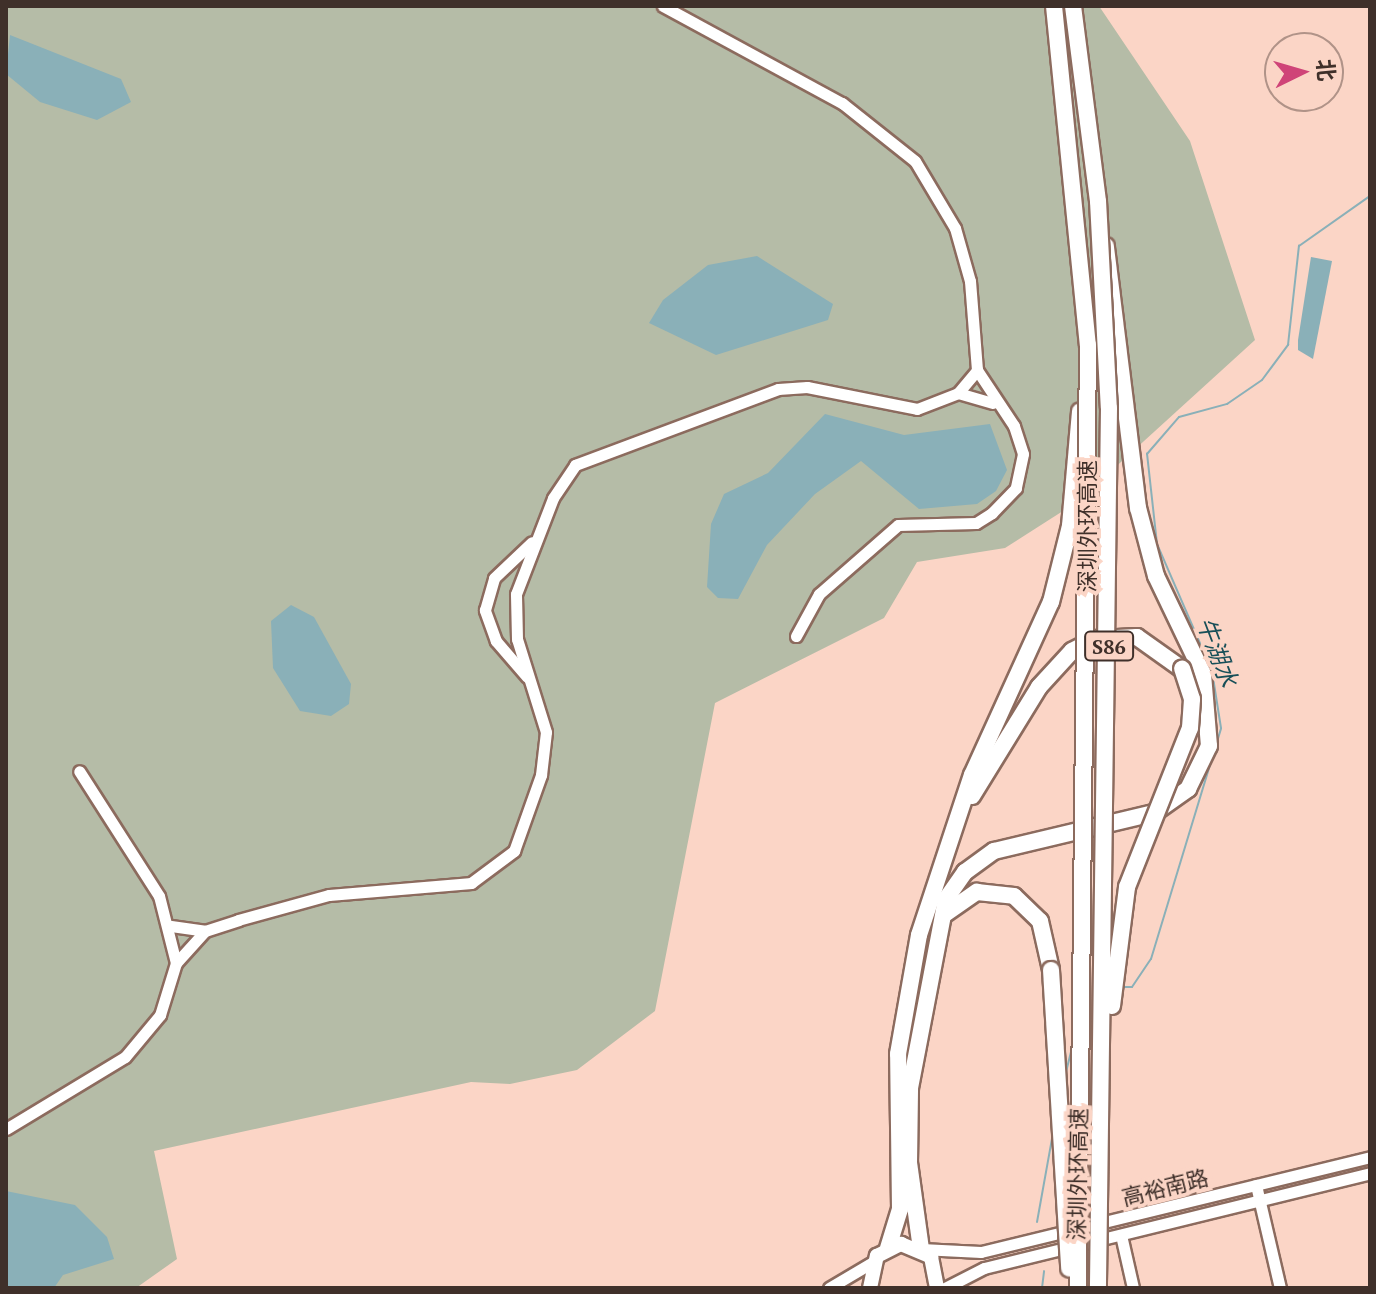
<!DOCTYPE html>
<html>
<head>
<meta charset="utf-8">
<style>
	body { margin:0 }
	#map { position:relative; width:1376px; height:1294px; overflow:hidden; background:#fbd5c6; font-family:"PT Serif","Noto Sans SC",serif }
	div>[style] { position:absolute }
	.green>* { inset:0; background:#b5bca7 }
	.water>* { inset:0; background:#8ab0b8 }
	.stream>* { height:2px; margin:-1px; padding:0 1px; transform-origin:1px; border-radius:1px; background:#8ab0b8 }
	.roads { filter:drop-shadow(2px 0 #8c6b5e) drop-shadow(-2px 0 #8c6b5e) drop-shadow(0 2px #8c6b5e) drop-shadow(0 -2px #8c6b5e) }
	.minor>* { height:11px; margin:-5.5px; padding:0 5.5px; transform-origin:5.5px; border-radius:5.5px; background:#fff }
	.major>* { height:14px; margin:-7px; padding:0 7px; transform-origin:7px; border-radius:7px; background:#fff }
	.highway>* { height:16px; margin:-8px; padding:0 8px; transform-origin:8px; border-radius:8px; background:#fff }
	.bridges { filter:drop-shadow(2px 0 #8c6b5e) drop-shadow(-2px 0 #8c6b5e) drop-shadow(0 2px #8c6b5e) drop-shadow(0 -2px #8c6b5e) }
	.highway-bridge>* { height:16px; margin:-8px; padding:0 8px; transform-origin:8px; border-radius:8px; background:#fff }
	span { translate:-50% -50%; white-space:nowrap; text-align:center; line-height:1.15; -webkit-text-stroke:8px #fbd5c6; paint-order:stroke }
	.shield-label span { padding:2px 6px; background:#fbd5c6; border:2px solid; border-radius:6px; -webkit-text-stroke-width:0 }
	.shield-label { font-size:20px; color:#3f302a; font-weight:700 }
	.street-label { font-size:22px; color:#3f302a }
	.water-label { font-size:24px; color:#184f58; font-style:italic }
	.frame { position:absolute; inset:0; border:8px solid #3f302a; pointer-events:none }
	.north { position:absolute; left:1264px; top:32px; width:80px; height:80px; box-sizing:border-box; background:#fbd5c6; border:2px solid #b09388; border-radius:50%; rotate:85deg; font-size:22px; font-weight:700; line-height:32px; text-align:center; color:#3f302a }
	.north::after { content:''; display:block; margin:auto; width:28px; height:36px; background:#cf4478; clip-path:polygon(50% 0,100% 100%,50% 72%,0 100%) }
</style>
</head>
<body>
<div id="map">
	<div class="green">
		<div style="clip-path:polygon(6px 6px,1099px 6px,1190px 141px,1255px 340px,1077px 502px,1005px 548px,917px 562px,884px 618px,715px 703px,655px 1011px,577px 1070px,510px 1084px,471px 1082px,154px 1151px,177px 1259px,136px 1288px,6px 1288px)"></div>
	</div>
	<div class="water">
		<div style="clip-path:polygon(10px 35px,121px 79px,131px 102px,97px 120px,40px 102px,6px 74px)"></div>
		<div style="clip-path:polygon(757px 256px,833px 304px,828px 320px,716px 355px,649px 323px,663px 300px,708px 265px)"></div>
		<div style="clip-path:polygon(1311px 257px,1332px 261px,1313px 359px,1298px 350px,1298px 340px)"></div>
		<div style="clip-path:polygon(825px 414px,904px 435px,990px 424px,1007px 470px,996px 491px,977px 504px,919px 509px,861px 461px,815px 494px,767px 545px,738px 599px,718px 598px,707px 587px,711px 524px,724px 494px,768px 473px)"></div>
		<div style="clip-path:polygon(291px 605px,314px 617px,351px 684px,349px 704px,331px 716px,300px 711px,273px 668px,271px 621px)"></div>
		<div style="clip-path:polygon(6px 1191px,75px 1205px,107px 1237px,114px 1259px,63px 1275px,54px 1288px,6px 1288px)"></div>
	</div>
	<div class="stream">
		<div style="left:1120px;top:987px;width:12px"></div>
		<div style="left:1132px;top:987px;width:34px;rotate:-56deg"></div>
		<div style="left:1151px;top:959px;width:241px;rotate:-73.1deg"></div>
		<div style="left:1221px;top:728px;width:58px;rotate:-99deg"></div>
		<div style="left:1212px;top:671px;width:138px;rotate:-113.4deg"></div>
		<div style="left:1157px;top:544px;width:91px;rotate:-96.3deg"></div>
		<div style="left:1147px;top:454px;width:49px;rotate:-49.1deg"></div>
		<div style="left:1179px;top:417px;width:50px;rotate:-15.2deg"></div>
		<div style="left:1227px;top:404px;width:42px;rotate:-34.4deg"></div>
		<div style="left:1262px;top:380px;width:44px;rotate:-53.4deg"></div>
		<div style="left:1288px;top:345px;width:100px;rotate:-83.7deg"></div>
		<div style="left:1299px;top:246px;width:87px;rotate:-35.2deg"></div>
		<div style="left:1065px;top:1076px;width:34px;rotate:-76deg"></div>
		<div style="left:1037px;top:1222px;width:90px;rotate:-79.8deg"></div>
		<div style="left:1042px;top:1288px;width:17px;rotate:-83deg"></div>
	</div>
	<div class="roads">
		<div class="minor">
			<div style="left:663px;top:6px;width:204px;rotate:28.5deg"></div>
			<div style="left:842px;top:103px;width:93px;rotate:38.5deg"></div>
			<div style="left:915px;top:161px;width:78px;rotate:59.2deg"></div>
			<div style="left:955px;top:228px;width:55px;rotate:74.2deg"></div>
			<div style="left:970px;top:281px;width:89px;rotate:85.5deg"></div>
			<div style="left:977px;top:370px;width:67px;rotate:56.5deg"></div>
			<div style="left:1014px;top:426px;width:29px;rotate:72deg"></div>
			<div style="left:1023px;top:454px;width:35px;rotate:102deg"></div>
			<div style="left:1016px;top:488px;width:35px;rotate:134deg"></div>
			<div style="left:992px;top:513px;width:19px;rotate:148deg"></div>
			<div style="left:976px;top:523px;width:78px;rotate:178.5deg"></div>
			<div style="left:898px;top:525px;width:105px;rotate:138.9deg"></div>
			<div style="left:819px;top:594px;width:48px;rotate:118.7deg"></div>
			<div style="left:958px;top:393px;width:36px;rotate:16deg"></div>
			<div style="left:527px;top:677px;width:48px;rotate:-130.7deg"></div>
			<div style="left:496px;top:641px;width:33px;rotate:-110deg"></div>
			<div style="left:485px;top:610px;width:33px;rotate:-74deg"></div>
			<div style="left:494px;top:578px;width:52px;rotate:-43.5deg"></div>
			<div style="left:171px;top:926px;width:34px;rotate:8deg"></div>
			<div style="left:176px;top:963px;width:43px;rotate:-47.8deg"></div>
			<div style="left:205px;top:931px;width:35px;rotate:-18deg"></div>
			<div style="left:238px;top:920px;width:94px;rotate:-15.4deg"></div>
			<div style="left:329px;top:895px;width:143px;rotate:-4.8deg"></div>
			<div style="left:471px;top:883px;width:54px;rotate:-36.7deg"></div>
			<div style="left:514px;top:851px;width:81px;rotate:-70.4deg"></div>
			<div style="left:541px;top:775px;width:43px;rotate:-83.4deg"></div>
			<div style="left:546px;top:732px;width:97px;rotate:-107.3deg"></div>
			<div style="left:517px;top:639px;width:45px;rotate:-91.3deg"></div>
			<div style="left:516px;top:594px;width:103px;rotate:-68.9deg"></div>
			<div style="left:553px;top:498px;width:40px;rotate:-56deg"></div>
			<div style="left:575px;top:465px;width:217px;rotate:-20.5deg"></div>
			<div style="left:778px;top:389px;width:29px;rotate:-4deg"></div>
			<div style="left:807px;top:387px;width:112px;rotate:11.3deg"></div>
			<div style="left:917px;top:409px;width:44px;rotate:-21.3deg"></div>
			<div style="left:958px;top:393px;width:30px;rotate:-50deg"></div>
			<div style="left:6px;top:1129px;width:139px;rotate:-31.2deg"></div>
			<div style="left:125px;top:1057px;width:55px;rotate:-50.2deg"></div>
			<div style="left:160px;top:1015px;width:54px;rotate:-72.9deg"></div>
			<div style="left:176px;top:963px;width:69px;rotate:-104.2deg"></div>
			<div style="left:159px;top:896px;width:148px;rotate:-122.6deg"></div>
			<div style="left:1256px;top:1185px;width:106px;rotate:76.9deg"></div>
			<div style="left:1121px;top:1235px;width:54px;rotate:77.2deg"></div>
			<div style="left:921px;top:1249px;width:60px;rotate:2.9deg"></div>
			<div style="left:981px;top:1252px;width:400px;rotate:-13.7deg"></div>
			<div style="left:829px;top:1288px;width:51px;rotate:-30.6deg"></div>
			<div style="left:945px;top:1288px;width:44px;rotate:-27.1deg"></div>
			<div style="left:984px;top:1268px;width:398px;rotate:-13.8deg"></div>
		</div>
		<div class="major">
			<div style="left:870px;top:1288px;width:33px;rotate:-78deg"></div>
			<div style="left:877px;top:1256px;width:27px;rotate:-27deg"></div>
			<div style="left:901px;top:1244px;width:33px;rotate:23deg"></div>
			<div style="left:931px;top:1257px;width:32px;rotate:79deg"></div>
		</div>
		<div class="highway">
			<div style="left:972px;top:796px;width:128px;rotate:-58.4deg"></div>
			<div style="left:1039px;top:687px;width:49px;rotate:-47.5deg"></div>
			<div style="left:1072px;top:651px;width:27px;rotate:-27deg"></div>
			<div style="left:1096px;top:639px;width:41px;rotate:-2.8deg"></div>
			<div style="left:1137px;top:637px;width:55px;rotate:35.4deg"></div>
			<div style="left:945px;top:914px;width:39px;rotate:-35deg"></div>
			<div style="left:977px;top:892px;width:37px;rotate:6deg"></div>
			<div style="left:1014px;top:896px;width:36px;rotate:44deg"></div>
			<div style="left:1040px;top:921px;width:50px;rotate:77.3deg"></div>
			<div style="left:888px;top:1248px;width:41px;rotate:-72.9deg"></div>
			<div style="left:900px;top:1209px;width:155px;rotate:-90.7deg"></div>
			<div style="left:898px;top:1054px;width:121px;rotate:-80deg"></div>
			<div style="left:919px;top:935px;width:169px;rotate:-71.7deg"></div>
			<div style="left:972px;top:775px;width:190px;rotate:-65.5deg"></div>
			<div style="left:1051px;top:602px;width:78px;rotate:-76deg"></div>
			<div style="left:1070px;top:526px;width:115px;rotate:-85deg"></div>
			<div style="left:921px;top:1249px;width:87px;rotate:-97.9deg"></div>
			<div style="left:909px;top:1163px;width:75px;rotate:-89.2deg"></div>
			<div style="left:910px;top:1088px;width:192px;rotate:-79.2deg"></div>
			<div style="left:946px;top:899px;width:33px;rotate:-55deg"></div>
			<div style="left:965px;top:872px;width:36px;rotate:-36deg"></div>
			<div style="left:994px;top:851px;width:164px;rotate:-13.4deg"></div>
			<div style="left:1154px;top:813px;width:42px;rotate:-35.2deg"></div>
			<div style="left:1188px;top:789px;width:48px;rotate:-64deg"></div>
			<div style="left:1209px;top:746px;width:72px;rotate:-94.8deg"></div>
			<div style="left:1203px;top:674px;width:109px;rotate:-115.6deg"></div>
			<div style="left:1156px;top:576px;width:70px;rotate:-104.8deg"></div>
			<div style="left:1138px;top:508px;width:264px;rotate:-97deg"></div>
		</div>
	</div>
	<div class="bridges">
		<div class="highway-bridge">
			<div style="left:1054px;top:6px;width:341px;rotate:84.3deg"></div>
			<div style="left:1088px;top:345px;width:943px;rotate:90.61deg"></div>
			<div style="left:1073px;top:6px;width:197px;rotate:82.7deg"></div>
			<div style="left:1098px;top:201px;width:207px;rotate:87deg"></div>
			<div style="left:1109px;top:408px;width:880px;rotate:90.72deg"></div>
			<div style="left:1051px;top:970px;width:299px;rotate:86.5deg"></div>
			<div style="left:1112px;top:1006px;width:120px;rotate:-82.8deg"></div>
			<div style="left:1127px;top:887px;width:171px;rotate:-68.4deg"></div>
			<div style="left:1190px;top:728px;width:29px;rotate:-86deg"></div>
			<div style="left:1192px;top:699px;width:32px;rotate:-108deg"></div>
		</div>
	</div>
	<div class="shield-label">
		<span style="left:1109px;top:646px">S86</span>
	</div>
	<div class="street-label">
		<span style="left:1087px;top:526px;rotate:-90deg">深圳外环高速</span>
		<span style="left:1077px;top:1174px;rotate:-89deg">深圳外环高速</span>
		<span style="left:1165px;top:1187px;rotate:-14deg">高裕南路</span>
	</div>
	<div class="water-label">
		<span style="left:1217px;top:652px;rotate:69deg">牛湖水</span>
	</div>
	<div class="frame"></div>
	<div class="north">北</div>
</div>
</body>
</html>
